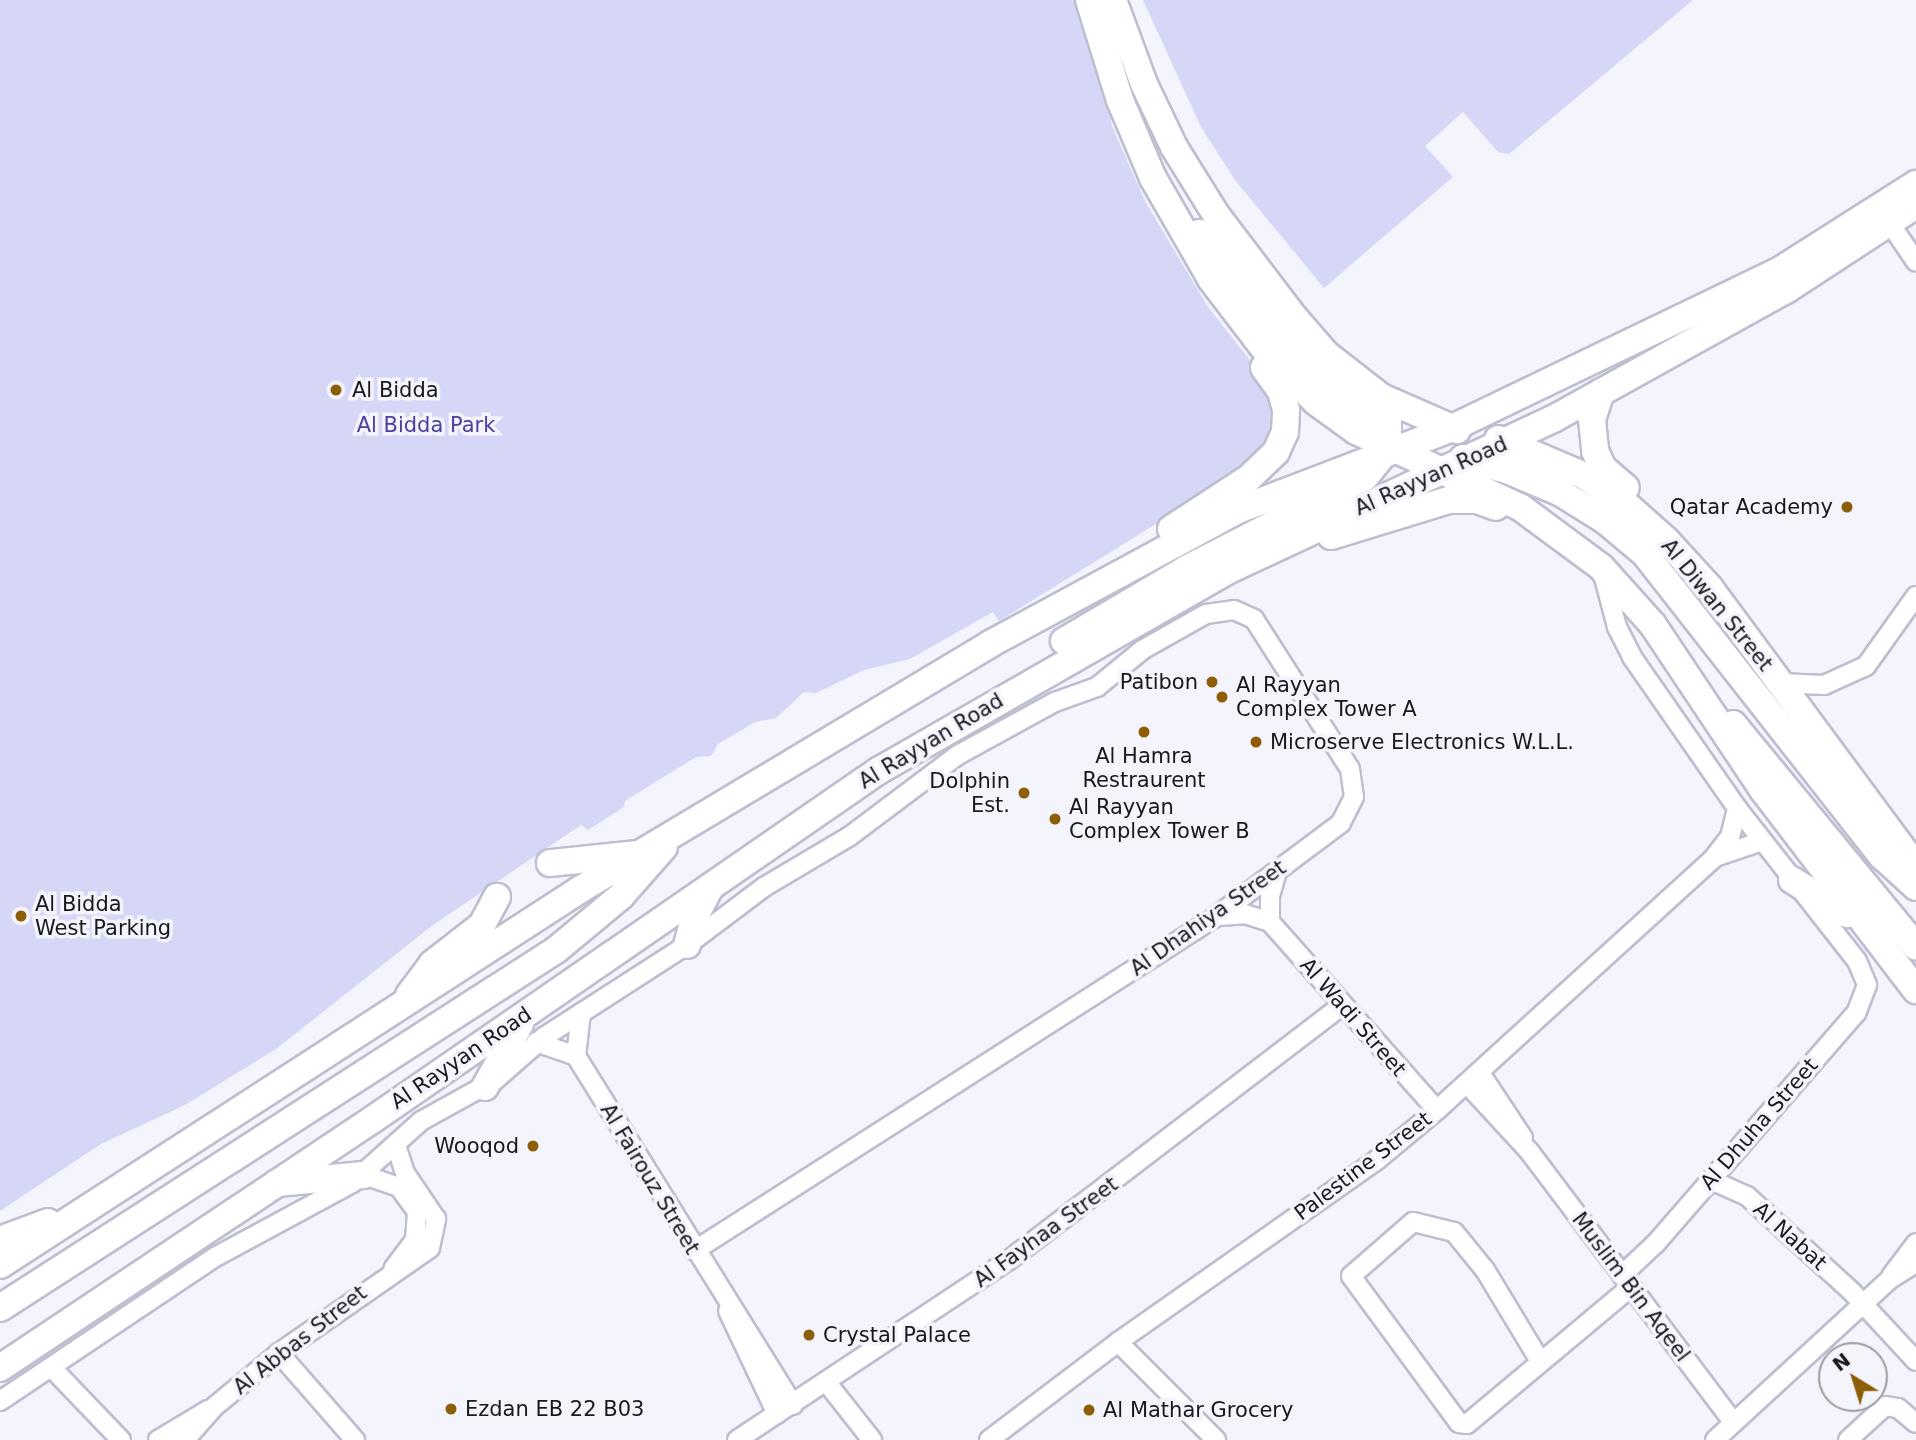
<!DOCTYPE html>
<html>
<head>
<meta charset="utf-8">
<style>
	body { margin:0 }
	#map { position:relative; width:1916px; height:1440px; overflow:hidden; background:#f4f4fc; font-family:"DejaVu Sans",sans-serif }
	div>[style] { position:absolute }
	.green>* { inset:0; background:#d6d7f6 }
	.roads { filter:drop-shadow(2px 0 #bdbed0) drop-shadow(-2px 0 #bdbed0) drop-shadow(0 2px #bdbed0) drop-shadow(0 -2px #bdbed0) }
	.minor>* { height:18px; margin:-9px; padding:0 9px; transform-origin:9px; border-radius:9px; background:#fff }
	.primary>* { height:26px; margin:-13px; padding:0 13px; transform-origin:13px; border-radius:13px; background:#fff }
	.dots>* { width:19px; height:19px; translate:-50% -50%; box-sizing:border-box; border:4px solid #f4f4fc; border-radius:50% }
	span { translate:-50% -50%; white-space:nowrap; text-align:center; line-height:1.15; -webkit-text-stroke:7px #f4f4fc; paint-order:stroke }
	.poi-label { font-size:21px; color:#18181e }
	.left { translate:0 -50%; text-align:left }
	.right { translate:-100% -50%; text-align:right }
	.park-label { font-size:21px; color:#4c409d }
	.street-label { font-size:21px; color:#18181e }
	.north { position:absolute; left:1818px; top:1342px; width:70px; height:70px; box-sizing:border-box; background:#f4f4fc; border:2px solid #9c9ca3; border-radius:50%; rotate:322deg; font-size:19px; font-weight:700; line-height:28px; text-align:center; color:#18181e }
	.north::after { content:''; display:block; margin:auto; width:24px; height:32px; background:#8d5e05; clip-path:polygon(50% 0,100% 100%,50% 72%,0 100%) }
</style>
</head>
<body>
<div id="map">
	<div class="green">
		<div style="clip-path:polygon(0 0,1077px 0,1107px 86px,1112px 126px,1145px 201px,1208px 307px,1273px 389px,1273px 445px,1185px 506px,999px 621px,993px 612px,910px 659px,864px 670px,816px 693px,804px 692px,776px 718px,755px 722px,718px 744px,711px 756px,696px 757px,625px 801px,624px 807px,588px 830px,581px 825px,433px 925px,276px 1049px,185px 1105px,101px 1144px,0 1211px)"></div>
		<div style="clip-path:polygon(1143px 0,1693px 0,1509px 154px,1498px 152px,1463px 112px,1425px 146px,1453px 177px,1324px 288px,1235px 180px,1201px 127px)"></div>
	</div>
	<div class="roads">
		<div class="minor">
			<div style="left:1885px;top:216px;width:55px;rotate:56deg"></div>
			<div style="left:1603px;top:574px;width:55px;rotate:75.2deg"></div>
			<div style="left:1617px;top:627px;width:34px;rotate:63deg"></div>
			<div style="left:1632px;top:657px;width:184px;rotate:55.2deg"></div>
			<div style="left:1737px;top:808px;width:194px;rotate:51.9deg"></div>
			<div style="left:1857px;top:961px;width:26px;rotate:67deg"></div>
			<div style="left:1867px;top:985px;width:30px;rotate:111deg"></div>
			<div style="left:1856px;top:1013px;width:305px;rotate:131deg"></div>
			<div style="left:1656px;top:1243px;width:47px;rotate:136.7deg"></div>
			<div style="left:1780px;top:683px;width:44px;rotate:2.6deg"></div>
			<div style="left:1824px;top:685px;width:46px;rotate:-24.3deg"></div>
			<div style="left:1866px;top:666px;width:86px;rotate:-54.5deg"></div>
			<div style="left:1718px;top:856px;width:46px;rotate:-18.8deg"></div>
			<div style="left:1219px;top:916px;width:26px;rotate:-4deg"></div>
			<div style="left:1245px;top:914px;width:26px;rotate:18deg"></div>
			<div style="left:1270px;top:922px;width:251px;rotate:48.4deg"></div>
			<div style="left:1270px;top:922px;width:26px;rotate:-90deg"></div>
			<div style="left:1270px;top:896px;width:26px;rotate:-74deg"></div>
			<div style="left:581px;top:1013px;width:43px;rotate:96.6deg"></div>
			<div style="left:576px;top:1056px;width:411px;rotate:58.1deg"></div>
			<div style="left:536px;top:1042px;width:42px;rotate:19.3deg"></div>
			<div style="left:1480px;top:1073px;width:78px;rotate:56.5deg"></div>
			<div style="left:1467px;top:1084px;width:91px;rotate:47.2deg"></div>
			<div style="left:1529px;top:1151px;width:339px;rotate:53deg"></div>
			<div style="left:364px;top:1175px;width:37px;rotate:19deg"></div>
			<div style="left:399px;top:1187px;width:31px;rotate:54deg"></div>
			<div style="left:417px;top:1212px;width:28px;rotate:94deg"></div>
			<div style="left:415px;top:1240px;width:36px;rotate:127deg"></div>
			<div style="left:1711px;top:1180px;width:39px;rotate:24deg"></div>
			<div style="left:1747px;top:1196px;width:142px;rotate:42.4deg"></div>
			<div style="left:1852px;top:1292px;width:94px;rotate:47.2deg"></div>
			<div style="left:1892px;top:1275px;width:40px;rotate:-53deg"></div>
			<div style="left:728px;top:1311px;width:114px;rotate:64.6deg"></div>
			<div style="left:1118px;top:1342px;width:139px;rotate:45deg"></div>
			<div style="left:279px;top:1353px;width:116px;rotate:48.9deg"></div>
			<div style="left:1540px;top:1361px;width:106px;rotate:-121.1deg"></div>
			<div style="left:1485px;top:1270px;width:49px;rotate:-129.2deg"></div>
			<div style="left:1454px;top:1232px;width:42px;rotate:-166.3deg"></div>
			<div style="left:1413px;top:1222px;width:82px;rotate:138.9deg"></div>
			<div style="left:1351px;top:1276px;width:182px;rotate:53.7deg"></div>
			<div style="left:1459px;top:1423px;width:8px;rotate:7deg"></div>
			<div style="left:1467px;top:1424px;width:214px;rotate:-39.9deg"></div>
			<div style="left:51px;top:1367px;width:101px;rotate:46.2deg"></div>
			<div style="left:827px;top:1383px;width:73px;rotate:51.7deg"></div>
			<div style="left:0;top:1401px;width:261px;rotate:-33.8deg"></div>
			<div style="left:217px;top:1256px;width:153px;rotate:-28.4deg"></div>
			<div style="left:352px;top:1183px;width:93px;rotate:-41.9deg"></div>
			<div style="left:421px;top:1121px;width:85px;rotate:-29deg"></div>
			<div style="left:495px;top:1080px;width:65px;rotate:-41.3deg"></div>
			<div style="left:544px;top:1037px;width:170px;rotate:-32.8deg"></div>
			<div style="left:687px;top:945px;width:96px;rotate:-37deg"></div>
			<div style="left:764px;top:887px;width:100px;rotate:-30.7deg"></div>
			<div style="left:850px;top:836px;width:135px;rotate:-36.9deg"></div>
			<div style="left:958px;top:755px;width:111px;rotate:-28.7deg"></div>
			<div style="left:1055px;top:702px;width:45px;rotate:-19.7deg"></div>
			<div style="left:1097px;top:687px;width:58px;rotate:-39.4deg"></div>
			<div style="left:1142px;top:650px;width:73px;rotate:-29.4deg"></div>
			<div style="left:1206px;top:614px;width:28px;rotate:-8deg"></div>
			<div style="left:1234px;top:610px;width:22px;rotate:24deg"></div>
			<div style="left:1254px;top:619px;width:178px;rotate:57.4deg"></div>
			<div style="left:1350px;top:769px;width:28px;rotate:82deg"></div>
			<div style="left:1354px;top:797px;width:29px;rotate:117deg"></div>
			<div style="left:1341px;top:823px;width:159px;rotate:143.2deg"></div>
			<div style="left:1214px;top:918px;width:617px;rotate:147.37deg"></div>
			<div style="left:158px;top:1440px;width:58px;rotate:-31deg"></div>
			<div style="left:185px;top:1440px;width:44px;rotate:-48.7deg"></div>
			<div style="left:214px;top:1407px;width:85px;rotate:-39.7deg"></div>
			<div style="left:279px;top:1353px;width:184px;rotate:-34.8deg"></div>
			<div style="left:430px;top:1248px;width:30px;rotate:-78deg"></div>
			<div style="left:436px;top:1219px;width:55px;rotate:-124deg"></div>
			<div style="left:405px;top:1173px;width:29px;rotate:-108deg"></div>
			<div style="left:737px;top:1440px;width:326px;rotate:-33.5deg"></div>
			<div style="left:1009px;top:1260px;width:419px;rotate:-37.4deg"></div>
			<div style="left:989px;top:1440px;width:162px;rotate:-37.2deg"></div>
			<div style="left:1118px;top:1342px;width:318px;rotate:-35.1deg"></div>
			<div style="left:1378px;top:1159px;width:77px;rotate:-39.7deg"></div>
			<div style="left:1437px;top:1110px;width:372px;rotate:-42.3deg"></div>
			<div style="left:1712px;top:860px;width:29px;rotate:-52deg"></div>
			<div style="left:1730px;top:837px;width:30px;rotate:-76deg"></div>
			<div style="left:1715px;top:1440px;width:238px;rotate:-42.6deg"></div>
			<div style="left:1890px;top:1279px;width:31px;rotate:-32deg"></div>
			<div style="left:1848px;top:1440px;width:50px;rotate:-42.6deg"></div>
			<div style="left:1885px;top:1406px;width:13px;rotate:9deg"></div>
			<div style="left:1898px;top:1408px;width:23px;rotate:40deg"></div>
		</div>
		<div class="primary">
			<div style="left:1089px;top:0;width:105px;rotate:72.8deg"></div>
			<div style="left:1120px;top:100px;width:85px;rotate:67.1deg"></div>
			<div style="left:1153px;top:178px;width:116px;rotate:60.1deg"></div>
			<div style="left:1211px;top:279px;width:96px;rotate:52.7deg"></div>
			<div style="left:1269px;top:355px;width:66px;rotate:45deg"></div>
			<div style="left:1316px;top:402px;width:49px;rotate:35.9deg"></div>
			<div style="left:1356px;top:431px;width:181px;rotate:24.9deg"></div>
			<div style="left:1520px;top:507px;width:101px;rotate:36.5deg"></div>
			<div style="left:1601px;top:567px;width:78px;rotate:48.1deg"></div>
			<div style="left:1653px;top:625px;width:198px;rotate:56.3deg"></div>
			<div style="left:1763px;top:790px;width:252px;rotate:52.6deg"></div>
			<div style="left:1113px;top:0;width:90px;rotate:69.7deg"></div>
			<div style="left:1144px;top:84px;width:70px;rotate:64.5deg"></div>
			<div style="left:1174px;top:147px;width:81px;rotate:58.1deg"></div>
			<div style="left:1217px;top:216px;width:127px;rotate:52.7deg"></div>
			<div style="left:1294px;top:317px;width:49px;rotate:49.1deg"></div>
			<div style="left:1326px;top:354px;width:70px;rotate:38deg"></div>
			<div style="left:1381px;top:397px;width:83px;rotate:23.5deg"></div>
			<div style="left:1199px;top:233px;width:161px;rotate:52.1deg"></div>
			<div style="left:1298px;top:360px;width:41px;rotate:43deg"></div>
			<div style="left:1328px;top:388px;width:64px;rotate:34.2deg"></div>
			<div style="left:1601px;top:392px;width:29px;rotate:108deg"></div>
			<div style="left:1592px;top:420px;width:31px;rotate:84deg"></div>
			<div style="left:1595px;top:451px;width:19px;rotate:65deg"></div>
			<div style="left:1603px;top:468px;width:30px;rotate:41deg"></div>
			<div style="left:1498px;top:439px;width:92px;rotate:23deg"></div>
			<div style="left:1583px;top:475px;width:57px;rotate:35.1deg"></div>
			<div style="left:1630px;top:508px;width:48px;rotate:41.6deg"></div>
			<div style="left:1666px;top:540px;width:64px;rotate:47.5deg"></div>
			<div style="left:1709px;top:587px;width:348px;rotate:53.5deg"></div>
			<div style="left:1463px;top:458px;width:46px;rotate:15.3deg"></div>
			<div style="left:1507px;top:470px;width:59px;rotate:23.1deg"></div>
			<div style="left:1561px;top:493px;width:53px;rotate:31.9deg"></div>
			<div style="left:1606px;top:521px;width:51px;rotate:40.2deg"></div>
			<div style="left:1645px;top:554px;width:384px;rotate:51.9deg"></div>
			<div style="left:1882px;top:856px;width:46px;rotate:42.4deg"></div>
			<div style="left:1171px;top:529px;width:93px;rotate:-33.2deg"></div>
			<div style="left:1249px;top:478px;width:37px;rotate:-44deg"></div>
			<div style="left:1276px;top:452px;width:22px;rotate:-66deg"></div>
			<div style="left:1285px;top:432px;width:22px;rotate:-87deg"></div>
			<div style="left:1286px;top:410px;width:20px;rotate:-105deg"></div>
			<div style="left:1281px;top:391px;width:29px;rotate:-126deg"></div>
			<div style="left:1331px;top:536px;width:123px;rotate:-17deg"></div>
			<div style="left:1449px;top:500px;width:28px"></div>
			<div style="left:1477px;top:500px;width:20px;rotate:20deg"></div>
			<div style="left:1064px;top:641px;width:142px;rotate:-30.5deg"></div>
			<div style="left:1186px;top:569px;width:201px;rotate:-27.2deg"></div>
			<div style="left:1365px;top:477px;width:36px;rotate:-51deg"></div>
			<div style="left:1388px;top:449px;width:31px;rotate:-90deg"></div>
			<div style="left:1388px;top:418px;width:22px;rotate:-108deg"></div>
			<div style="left:1733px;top:724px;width:288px;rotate:50.6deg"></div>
			<div style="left:550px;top:863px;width:87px;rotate:-5.9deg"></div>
			<div style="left:1792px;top:880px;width:65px;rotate:31.7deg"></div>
			<div style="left:687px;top:945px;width:28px;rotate:-75deg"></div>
			<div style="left:694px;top:918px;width:32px;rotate:-62deg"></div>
			<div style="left:409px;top:995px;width:39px;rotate:-53deg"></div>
			<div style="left:432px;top:964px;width:63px;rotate:-38deg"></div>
			<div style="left:482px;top:925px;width:32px;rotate:-62deg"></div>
			<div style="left:485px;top:1087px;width:72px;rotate:-60.9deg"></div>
			<div style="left:277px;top:1183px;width:87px;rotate:-5.3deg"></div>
			<div style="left:0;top:1240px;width:51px;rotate:-20.6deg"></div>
			<div style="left:0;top:1265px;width:692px;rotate:-32.91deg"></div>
			<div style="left:581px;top:889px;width:477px;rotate:-30.9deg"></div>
			<div style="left:990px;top:644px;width:282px;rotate:-28.4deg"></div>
			<div style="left:1238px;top:510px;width:227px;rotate:-20.9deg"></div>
			<div style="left:1450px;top:429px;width:369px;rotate:-25.7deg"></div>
			<div style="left:1782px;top:269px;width:159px;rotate:-32.4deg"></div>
			<div style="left:0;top:1308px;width:661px;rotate:-32.78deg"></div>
			<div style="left:556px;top:950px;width:85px;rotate:-39.7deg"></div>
			<div style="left:621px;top:896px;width:65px;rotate:-48.7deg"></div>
			<div style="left:0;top:1368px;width:447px;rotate:-33.7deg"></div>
			<div style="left:372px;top:1120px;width:615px;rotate:-34.59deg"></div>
			<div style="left:878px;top:771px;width:404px;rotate:-29.8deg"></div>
			<div style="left:1229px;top:570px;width:357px;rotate:-25deg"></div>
			<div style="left:1553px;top:419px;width:266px;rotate:-29deg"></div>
			<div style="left:1786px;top:290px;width:155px;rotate:-33.2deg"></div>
		</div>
	</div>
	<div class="dots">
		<div style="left:336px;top:390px;background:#8d5e05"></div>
		<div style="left:1847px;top:507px;background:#8d5e05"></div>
		<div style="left:1212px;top:682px;background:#8d5e05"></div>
		<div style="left:1222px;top:697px;background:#8d5e05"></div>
		<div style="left:1144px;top:732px;background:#8d5e05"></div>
		<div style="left:1256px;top:742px;background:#8d5e05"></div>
		<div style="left:1024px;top:793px;background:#8d5e05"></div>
		<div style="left:1055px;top:819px;background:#8d5e05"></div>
		<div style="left:21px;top:916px;background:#8d5e05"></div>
		<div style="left:533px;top:1146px;background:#8d5e05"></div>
		<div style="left:809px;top:1335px;background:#8d5e05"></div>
		<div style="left:451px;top:1409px;background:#8d5e05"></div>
		<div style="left:1089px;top:1410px;background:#8d5e05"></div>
	</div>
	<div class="poi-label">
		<span class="left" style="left:352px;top:390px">Al Bidda</span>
		<span class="right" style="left:1833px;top:507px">Qatar Academy</span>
		<span class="right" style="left:1198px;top:682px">Patibon</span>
		<span class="left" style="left:1236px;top:697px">Al Rayyan<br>Complex Tower A</span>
		<span class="left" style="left:1270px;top:742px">Microserve Electronics W.L.L.</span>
		<span style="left:1144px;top:768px">Al Hamra<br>Restraurent</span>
		<span class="right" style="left:1010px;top:793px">Dolphin<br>Est.</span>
		<span class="left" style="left:1069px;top:819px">Al Rayyan<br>Complex Tower B</span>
		<span class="left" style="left:35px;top:916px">Al Bidda<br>West Parking</span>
		<span class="right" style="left:519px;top:1146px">Wooqod</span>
		<span class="left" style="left:823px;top:1335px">Crystal Palace</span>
		<span class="left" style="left:465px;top:1409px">Ezdan EB 22 B03</span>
		<span class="left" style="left:1103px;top:1410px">Al Mathar Grocery</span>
	</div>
	<div class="park-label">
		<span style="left:426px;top:425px">Al Bidda Park</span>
	</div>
	<div class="street-label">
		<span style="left:1431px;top:476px;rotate:-24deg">Al Rayyan Road</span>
		<span style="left:1717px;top:605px;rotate:51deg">Al Diwan Street</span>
		<span style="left:931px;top:741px;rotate:-31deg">Al Rayyan Road</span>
		<span style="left:1208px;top:918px;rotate:-35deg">Al Dhahiya Street</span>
		<span style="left:1353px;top:1017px;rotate:49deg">Al Wadi Street</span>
		<span style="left:461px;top:1058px;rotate:-34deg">Al Rayyan Road</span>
		<span style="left:1759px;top:1124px;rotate:-49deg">Al Dhuha Street</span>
		<span style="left:1363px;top:1166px;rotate:-37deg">Palestine Street</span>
		<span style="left:650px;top:1179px;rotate:59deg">Al Fairouz Street</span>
		<span style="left:1046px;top:1232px;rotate:-36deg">Al Fayhaa Street</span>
		<span style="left:1790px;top:1236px;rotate:42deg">Al Nabat</span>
		<span style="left:1631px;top:1287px;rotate:53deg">Muslim Bin Aqeel</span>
		<span style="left:300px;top:1340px;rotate:-38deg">Al Abbas Street</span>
	</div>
	<div class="north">N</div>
</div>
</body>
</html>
